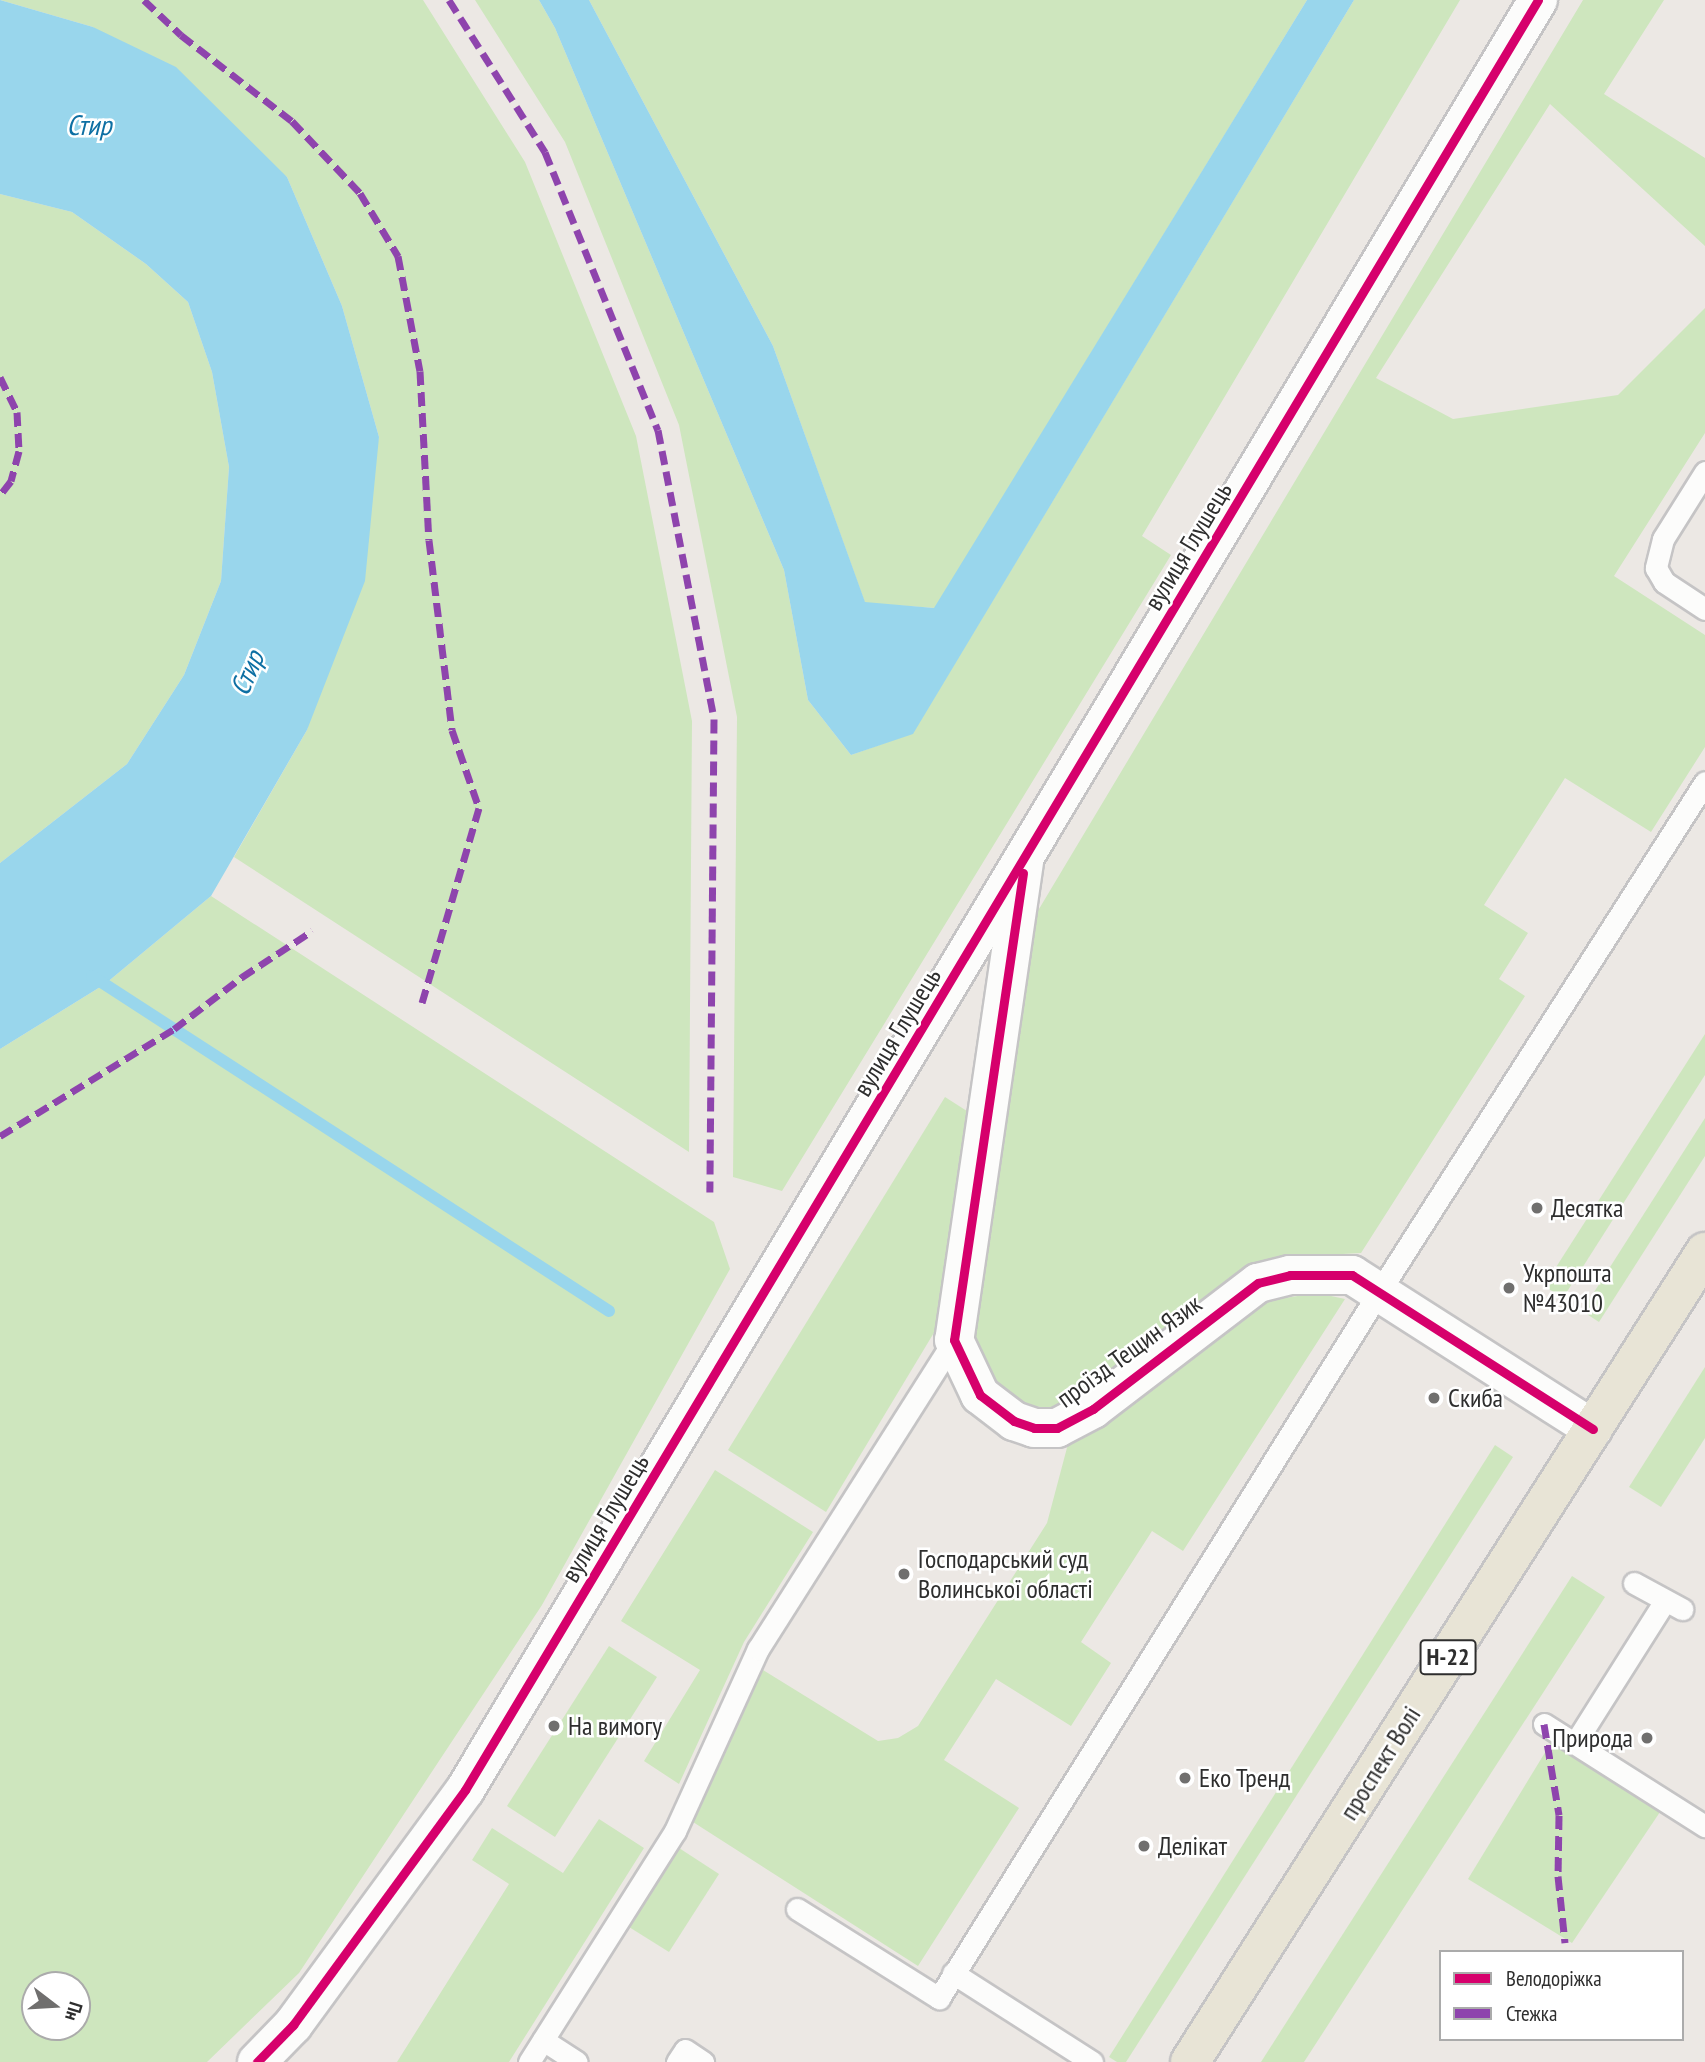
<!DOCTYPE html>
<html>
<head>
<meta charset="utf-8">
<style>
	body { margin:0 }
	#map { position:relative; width:1705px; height:2062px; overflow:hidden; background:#ece8e4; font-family:"PT Sans Narrow",sans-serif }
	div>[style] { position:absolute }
	.green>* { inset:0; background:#cee6be }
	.water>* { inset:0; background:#99d6ec }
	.stream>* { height:12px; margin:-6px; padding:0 6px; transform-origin:6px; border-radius:6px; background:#99d6ec }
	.roads { filter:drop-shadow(2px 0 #c5c4c5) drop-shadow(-2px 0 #c5c4c5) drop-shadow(0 2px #c5c4c5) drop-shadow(0 -2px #c5c4c5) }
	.service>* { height:21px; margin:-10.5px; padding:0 10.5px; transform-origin:10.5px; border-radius:10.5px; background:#fcfcfb }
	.minor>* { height:38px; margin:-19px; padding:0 19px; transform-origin:19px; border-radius:19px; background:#fcfcfb }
	.tertiary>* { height:38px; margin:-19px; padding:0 19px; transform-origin:19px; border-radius:19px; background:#fcfcfb }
	.primary>* { height:38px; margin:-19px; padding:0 19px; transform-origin:19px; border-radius:19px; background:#e8e4d6 }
	.quiet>* { height:7px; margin-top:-3.5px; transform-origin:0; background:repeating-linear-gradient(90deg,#8e44ad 0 14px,transparent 0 21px) }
	.cycleway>* { height:9px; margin:-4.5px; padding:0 4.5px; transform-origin:4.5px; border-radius:4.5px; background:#d6006c }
	.dots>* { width:19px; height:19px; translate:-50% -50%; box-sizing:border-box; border:4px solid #fff; border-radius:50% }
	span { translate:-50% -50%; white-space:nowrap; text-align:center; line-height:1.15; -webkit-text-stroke:5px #fff; paint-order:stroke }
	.shield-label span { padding:2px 5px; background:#fff; border:2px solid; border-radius:5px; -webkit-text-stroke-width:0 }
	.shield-label { font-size:24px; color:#2e2e2e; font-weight:700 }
	.street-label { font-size:26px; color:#2e2e2e }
	.poi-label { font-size:26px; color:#2e2e2e }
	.left { translate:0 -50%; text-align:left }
	.right { translate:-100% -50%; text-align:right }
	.water-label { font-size:28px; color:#0d6fa3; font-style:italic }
	.legend { position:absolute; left:1439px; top:1950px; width:245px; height:91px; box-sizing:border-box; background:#fff; border:2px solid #ababab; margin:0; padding:9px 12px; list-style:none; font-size:21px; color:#2e2e2e }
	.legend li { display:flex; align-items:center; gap:14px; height:35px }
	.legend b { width:35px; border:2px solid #ababab }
	.north { position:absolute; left:21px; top:1971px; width:70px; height:70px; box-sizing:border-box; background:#fff; border:2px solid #ababab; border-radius:50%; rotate:107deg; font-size:19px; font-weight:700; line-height:28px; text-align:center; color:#2e2e2e }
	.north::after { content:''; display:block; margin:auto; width:24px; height:32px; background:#706f6e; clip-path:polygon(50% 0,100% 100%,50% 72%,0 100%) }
</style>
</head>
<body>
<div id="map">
	<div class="green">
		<div style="clip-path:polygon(0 0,423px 0,525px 162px,636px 436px,692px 721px,689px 1152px,234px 857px,307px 730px,379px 437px,342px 306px,287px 177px,93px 27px)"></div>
		<div style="clip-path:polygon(475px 0,539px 0,555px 28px,784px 570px,808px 700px,851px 755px,913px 733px,1354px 0,1460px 0,1142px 536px,1171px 555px,782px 1191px,733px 1177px,737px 717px,679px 425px,565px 142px)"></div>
		<div style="clip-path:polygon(589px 0,1307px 0,935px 608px,865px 603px,773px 346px)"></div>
		<div style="clip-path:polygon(1583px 0,1664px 0,1604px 94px,1705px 158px,1705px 246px,1550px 104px,1376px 378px,1453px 419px,1618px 395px,1705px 308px,1705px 433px,1614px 576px,1705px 635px,1705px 747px,1651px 832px,1565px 778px,1484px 905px,1528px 933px,1499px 979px,1525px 996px,1361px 1253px,1287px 1257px,1251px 1266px,1082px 1393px,1052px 1409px,1023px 1404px,995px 1383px,974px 1338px,1036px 914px)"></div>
		<div style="clip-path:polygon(0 194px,72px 212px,146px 264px,188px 302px,212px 372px,229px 467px,221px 581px,184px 675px,127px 764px,0 863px)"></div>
		<div style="clip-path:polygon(evenodd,211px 896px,714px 1222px,730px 1269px,542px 1605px,299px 1973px,207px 2062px,0 2062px,0 1049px,105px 984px,211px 896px,35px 1985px,77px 1985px,77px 2027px,35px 2027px,35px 1985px)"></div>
		<div style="clip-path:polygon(1705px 1034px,1705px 1075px,1563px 1298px,1544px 1286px)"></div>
		<div style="clip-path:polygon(945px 1097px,970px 1113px,938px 1326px,826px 1512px,728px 1450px)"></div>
		<div style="clip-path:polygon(1705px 1118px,1705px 1156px,1599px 1322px,1582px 1311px)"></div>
		<div style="clip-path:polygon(1317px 1293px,1345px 1299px,1183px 1551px,1152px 1531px,1081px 1642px,1111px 1663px,1071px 1726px,996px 1679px,944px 1760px,1019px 1808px,918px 1966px,693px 1822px,763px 1670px,878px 1741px,898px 1738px,918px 1726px,1047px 1523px,1068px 1444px,1104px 1425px,1266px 1301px)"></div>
		<div style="clip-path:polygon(1705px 1367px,1705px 1438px,1661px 1507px,1629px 1487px)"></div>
		<div style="clip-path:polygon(1495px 1445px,1513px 1457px,1126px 2062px,1117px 2062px,1109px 2057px)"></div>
		<div style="clip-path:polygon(715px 1470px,813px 1532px,744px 1642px,679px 1784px,644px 1761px,700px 1670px,621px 1621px)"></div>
		<div style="clip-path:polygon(1572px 1576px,1605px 1597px,1304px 2062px,1261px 2062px)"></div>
		<div style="clip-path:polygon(609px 1646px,657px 1677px,555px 1837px,507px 1806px)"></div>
		<div style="clip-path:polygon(1552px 1741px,1662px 1809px,1572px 1943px,1468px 1879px)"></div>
		<div style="clip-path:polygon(599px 1819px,644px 1848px,509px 2062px,397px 2062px,509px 1884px,472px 1860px,492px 1828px,563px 1873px)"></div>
		<div style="clip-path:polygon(679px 1848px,719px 1874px,669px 1952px,629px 1927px)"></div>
	</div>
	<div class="water">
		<div style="clip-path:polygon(0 0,93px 27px,176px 67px,287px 177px,342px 306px,379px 437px,365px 581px,307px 730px,211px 896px,105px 984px,0 1049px,0 863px,127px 764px,184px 675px,221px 581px,229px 467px,212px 372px,188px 302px,146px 264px,72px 212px,0 194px)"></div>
		<div style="clip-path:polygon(539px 0,589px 0,773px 346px,865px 602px,934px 608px,1307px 0,1354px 0,913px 734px,851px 755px,808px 700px,784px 570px,555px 28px)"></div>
	</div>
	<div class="stream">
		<div style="left:92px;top:976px;width:616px;rotate:32.94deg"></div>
	</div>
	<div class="roads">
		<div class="service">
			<div style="left:1705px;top:472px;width:79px;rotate:122.1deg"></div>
			<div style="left:1663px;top:539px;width:30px;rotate:104deg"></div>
			<div style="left:1656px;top:568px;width:16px;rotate:60deg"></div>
			<div style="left:1664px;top:582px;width:49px;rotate:33.4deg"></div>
			<div style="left:1634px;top:1583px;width:55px;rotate:28.4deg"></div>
			<div style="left:1544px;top:1724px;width:191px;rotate:32.4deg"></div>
			<div style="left:1575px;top:1743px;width:167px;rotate:-57.7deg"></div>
			<div style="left:797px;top:1909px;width:168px;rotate:32.1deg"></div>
			<div style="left:939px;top:1998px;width:832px;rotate:-58.07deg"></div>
			<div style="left:1379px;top:1292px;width:605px;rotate:-57.41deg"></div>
			<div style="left:953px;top:1973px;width:165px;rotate:32.6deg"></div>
			<div style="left:543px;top:2040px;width:40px;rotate:32.9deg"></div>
			<div style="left:529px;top:2062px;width:273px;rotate:-57.7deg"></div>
			<div style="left:675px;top:1831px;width:200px;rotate:-65.5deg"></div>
			<div style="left:758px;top:1649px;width:366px;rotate:-57.6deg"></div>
			<div style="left:677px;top:2062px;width:14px;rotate:-56deg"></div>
			<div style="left:685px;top:2050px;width:22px;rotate:34deg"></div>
		</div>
		<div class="minor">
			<div style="left:1024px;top:862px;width:483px;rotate:98.3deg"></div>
			<div style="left:954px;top:1340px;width:61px;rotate:64.7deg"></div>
			<div style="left:980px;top:1395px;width:43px;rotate:37.4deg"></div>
			<div style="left:1014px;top:1421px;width:21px;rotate:19deg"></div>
			<div style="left:1034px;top:1428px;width:23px"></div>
			<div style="left:1057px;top:1428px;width:41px;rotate:-27.8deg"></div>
			<div style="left:1093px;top:1409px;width:208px;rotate:-37.4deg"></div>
			<div style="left:1258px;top:1283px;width:33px;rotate:-14deg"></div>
			<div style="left:1290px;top:1275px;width:62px"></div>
			<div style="left:1352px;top:1275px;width:286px;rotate:32.6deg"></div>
		</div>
		<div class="tertiary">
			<div style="left:257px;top:2062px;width:52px;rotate:-45.8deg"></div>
			<div style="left:293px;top:2025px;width:291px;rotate:-53.8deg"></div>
			<div style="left:465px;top:1790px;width:2087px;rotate:-59.06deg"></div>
		</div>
		<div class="primary">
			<div style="left:1190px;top:2062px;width:960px;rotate:-57.55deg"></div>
		</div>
	</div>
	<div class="quiet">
		<div style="left:144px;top:0;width:51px;rotate:43.4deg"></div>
		<div style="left:181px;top:35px;width:140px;rotate:37.8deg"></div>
		<div style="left:292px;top:121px;width:99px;rotate:46.6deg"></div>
		<div style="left:360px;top:193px;width:74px;rotate:58.9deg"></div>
		<div style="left:398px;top:256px;width:117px;rotate:79.2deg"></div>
		<div style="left:420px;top:371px;width:169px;rotate:87deg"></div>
		<div style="left:429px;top:540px;width:191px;rotate:83.1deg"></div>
		<div style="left:452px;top:730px;width:83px;rotate:70.9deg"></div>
		<div style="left:479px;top:808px;width:203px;rotate:106.3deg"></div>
		<div style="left:449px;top:0;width:180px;rotate:57.7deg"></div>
		<div style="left:545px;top:152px;width:300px;rotate:67.9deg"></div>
		<div style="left:658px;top:430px;width:294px;rotate:79deg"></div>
		<div style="left:714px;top:719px;width:473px;rotate:90.5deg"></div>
		<div style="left:0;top:377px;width:39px;rotate:64deg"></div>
		<div style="left:17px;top:412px;width:39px;rotate:87deg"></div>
		<div style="left:19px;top:451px;width:31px;rotate:105deg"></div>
		<div style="left:11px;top:481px;width:18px;rotate:128deg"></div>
		<div style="left:0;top:1136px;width:204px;rotate:-31.6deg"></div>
		<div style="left:174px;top:1029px;width:86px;rotate:-37.4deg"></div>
		<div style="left:242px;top:977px;width:84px;rotate:-33.3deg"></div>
		<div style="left:1544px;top:1724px;width:92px;rotate:80.6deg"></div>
		<div style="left:1559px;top:1815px;width:61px;rotate:90.9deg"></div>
		<div style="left:1558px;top:1876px;width:67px;rotate:84deg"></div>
	</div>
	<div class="cycleway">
		<div style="left:1023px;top:873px;width:472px;rotate:98.4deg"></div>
		<div style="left:954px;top:1340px;width:61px;rotate:64.7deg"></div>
		<div style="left:980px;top:1395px;width:43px;rotate:37.4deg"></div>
		<div style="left:1014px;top:1421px;width:21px;rotate:19deg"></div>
		<div style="left:1034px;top:1428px;width:23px"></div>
		<div style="left:1057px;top:1428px;width:41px;rotate:-27.8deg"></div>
		<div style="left:1093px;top:1409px;width:208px;rotate:-37.4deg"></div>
		<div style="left:1258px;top:1283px;width:33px;rotate:-14deg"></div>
		<div style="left:1290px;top:1275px;width:62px"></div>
		<div style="left:1352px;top:1275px;width:286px;rotate:32.6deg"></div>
		<div style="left:257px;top:2062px;width:52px;rotate:-45.8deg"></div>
		<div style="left:293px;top:2025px;width:291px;rotate:-53.8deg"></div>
		<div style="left:465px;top:1790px;width:2087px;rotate:-59.06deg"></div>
	</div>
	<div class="dots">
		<div style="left:1537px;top:1208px;background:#706f6e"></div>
		<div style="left:1509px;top:1288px;background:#706f6e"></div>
		<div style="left:1434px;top:1398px;background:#706f6e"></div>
		<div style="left:904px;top:1574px;background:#706f6e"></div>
		<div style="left:554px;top:1726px;background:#706f6e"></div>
		<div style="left:1647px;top:1738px;background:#706f6e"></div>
		<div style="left:1185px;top:1778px;background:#706f6e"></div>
		<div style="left:1144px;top:1846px;background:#706f6e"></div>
	</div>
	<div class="shield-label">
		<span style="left:1448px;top:1657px">Н-22</span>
	</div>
	<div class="street-label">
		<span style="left:1188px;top:546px;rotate:-59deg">вулиця Глушець</span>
		<span style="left:897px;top:1032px;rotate:-59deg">вулиця Глушець</span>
		<span style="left:1129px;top:1351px;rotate:-36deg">проїзд Тещин Язик</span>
		<span style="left:605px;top:1518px;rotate:-59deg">вулиця Глушець</span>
		<span style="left:1380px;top:1763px;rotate:-58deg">проспект Волі</span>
	</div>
	<div class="poi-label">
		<span class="left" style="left:1551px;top:1208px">Десятка</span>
		<span class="left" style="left:1523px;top:1288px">Укрпошта<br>№43010</span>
		<span class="left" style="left:1448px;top:1398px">Скиба</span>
		<span class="left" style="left:918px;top:1574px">Господарський суд<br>Волинської області</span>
		<span class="left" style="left:568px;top:1726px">На вимогу</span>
		<span class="right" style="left:1633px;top:1738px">Природа</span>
		<span class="left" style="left:1199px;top:1778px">Еко Тренд</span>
		<span class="left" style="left:1158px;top:1846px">Делікат</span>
	</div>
	<div class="water-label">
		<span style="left:89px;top:125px">Стир</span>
		<span style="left:247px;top:673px;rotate:-67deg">Стир</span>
	</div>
	<ul class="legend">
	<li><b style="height:9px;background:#d6006c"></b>Велодоріжка</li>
	<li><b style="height:9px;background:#8e44ad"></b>Стежка</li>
	</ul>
	<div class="north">Пн</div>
</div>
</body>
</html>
